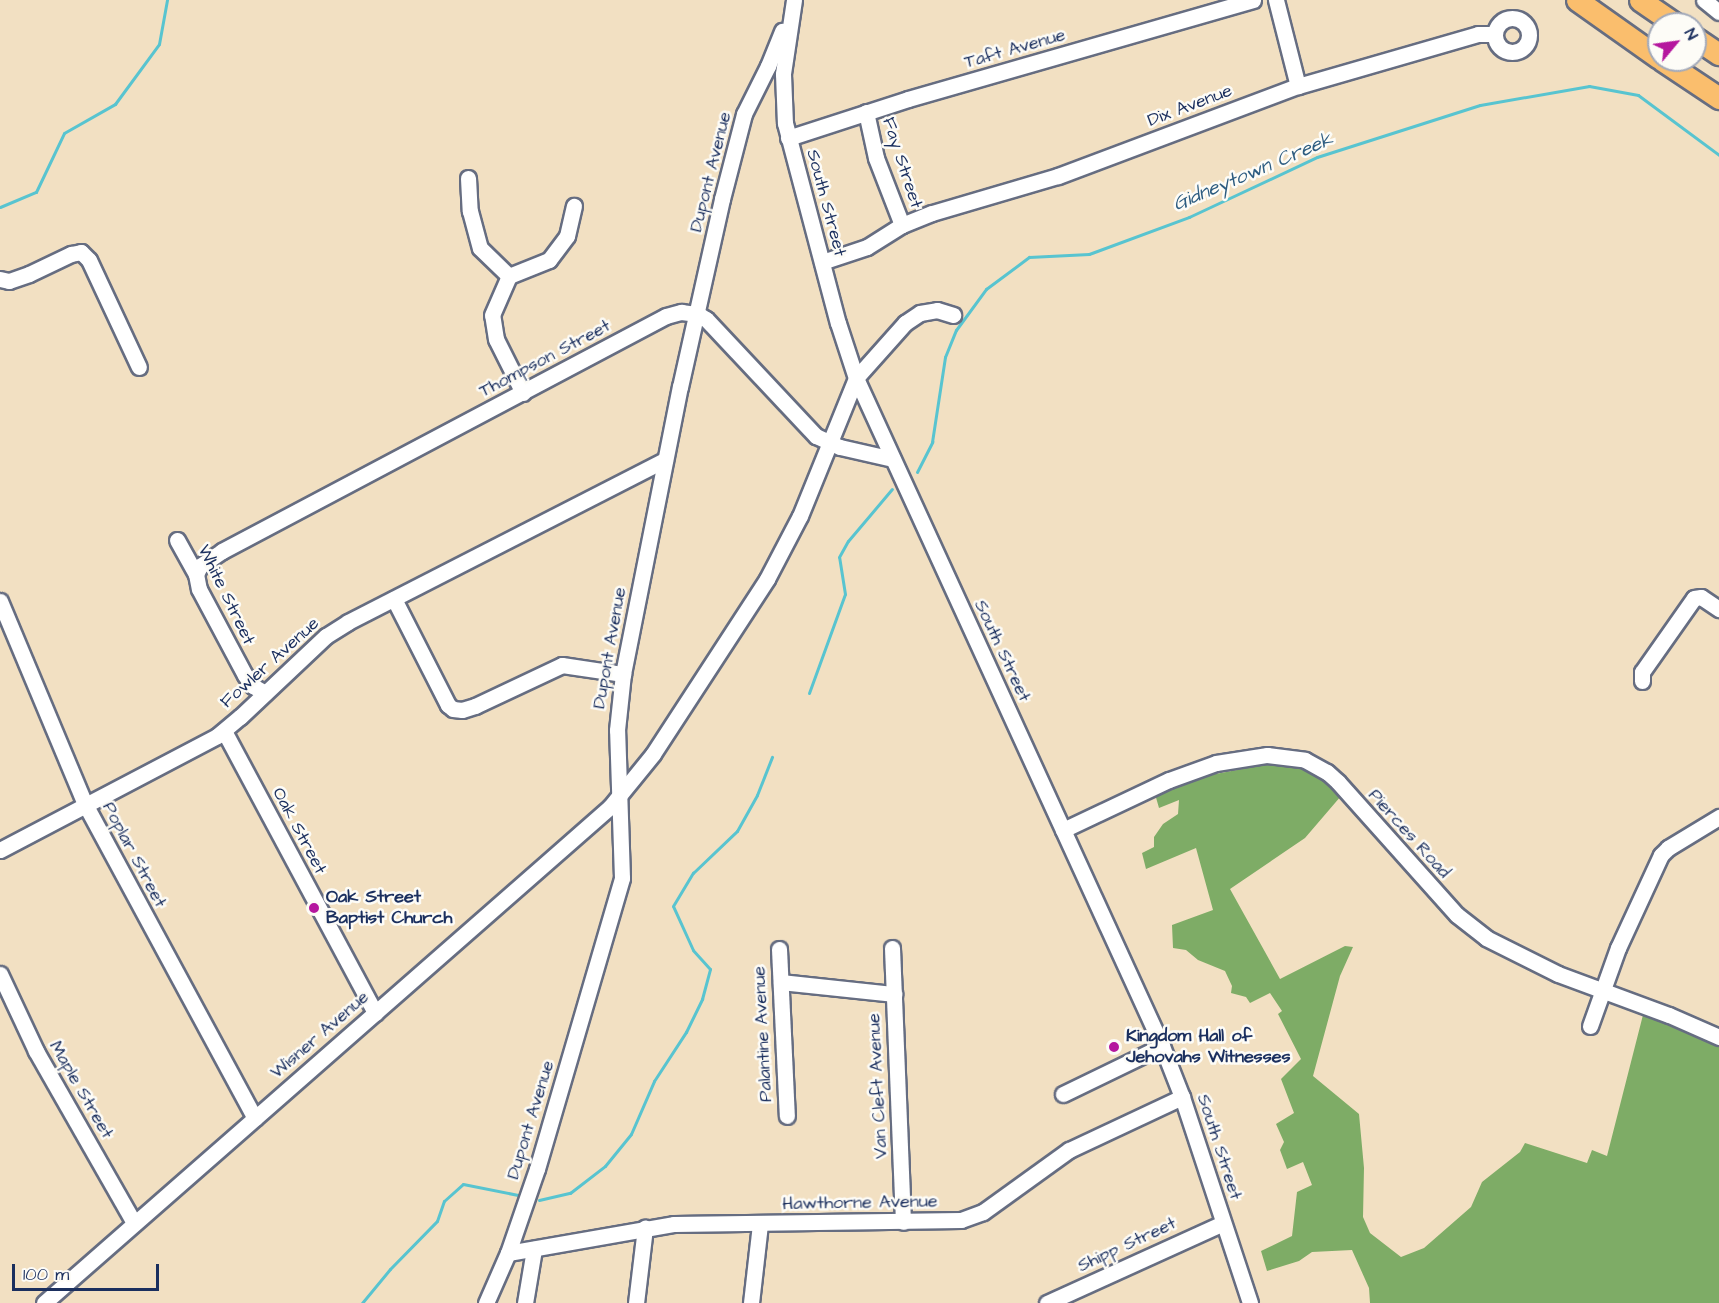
<!DOCTYPE html>
<html>
<head>
<meta charset="utf-8">
<style>
	body { margin:0 }
	#map { position:relative; width:1719px; height:1303px; overflow:hidden; background:#f2e0c2; font-family:"Architects Daughter",sans-serif }
	div>[style] { position:absolute }
	.forest>* { inset:0; background:#7eac66 }
	.stream>* { height:3px; margin:-1.5px; padding:0 1.5px; transform-origin:1.5px; border-radius:1.5px; background:#58c4d0 }
	.roads { filter:drop-shadow(2px 0 #666d81) drop-shadow(-2px 0 #666d81) drop-shadow(0 2px #666d81) drop-shadow(0 -2px #666d81) }
	.minor>* { height:15px; margin:-7.5px; padding:0 7.5px; transform-origin:7.5px; border-radius:7.5px; background:#fff }
	.minor>.ring { margin:-7.5px; padding:0; box-sizing:content-box; background:none; border:15px solid #fff; border-radius:50% }
	.highway>* { height:21px; margin:-10.5px; padding:0 10.5px; transform-origin:10.5px; border-radius:10.5px; background:#fabe6d }
	.dots>* { width:16px; height:16px; translate:-50% -50%; box-sizing:border-box; border:3px solid #fdfcf7; border-radius:50% }
	span { translate:-50% -50%; white-space:nowrap; text-align:center; line-height:1.15; -webkit-text-stroke:5px #fdfcf7; paint-order:stroke }
	.street-label { font-size:18px; color:#1b2f5e }
	.poi-label { font-size:18px; color:#1b2f5e; font-weight:700 }
	.left { translate:0 -50%; text-align:left }
	.water-label { font-size:20px; color:#2d5c80; font-style:italic }
	.north { position:absolute; left:1647px; top:12px; width:60px; height:60px; box-sizing:border-box; background:#fdfcf7; border:2px solid #a3aaba; border-radius:50%; rotate:61deg; font-size:16px; font-weight:700; line-height:24px; text-align:center; color:#1b2f5e }
	.north::after { content:''; display:block; margin:auto; width:21px; height:27px; background:#b5179e; clip-path:polygon(50% 0,100% 100%,50% 72%,0 100%) }
	.scale { position:absolute; left:12px; top:1264px; width:147px; height:27px; box-sizing:border-box; border:3px solid #1b2f5e; border-top:0; padding-left:8px; font-size:18px; line-height:21px; white-space:nowrap; color:#1b2f5e; -webkit-text-stroke:4px #fdfcf7; paint-order:stroke }
</style>
</head>
<body>
<div id="map">
	<div class="forest">
		<div style="clip-path:polygon(1285px 761px,1322px 775px,1341px 796px,1305px 838px,1230px 889px,1280px 979px,1345px 946px,1353px 947px,1340px 976px,1313px 1076px,1359px 1114px,1364px 1168px,1363px 1217px,1370px 1233px,1401px 1257px,1424px 1248px,1471px 1207px,1482px 1182px,1520px 1152px,1525px 1143px,1587px 1163px,1592px 1150px,1607px 1156px,1644px 1011px,1719px 1041px,1719px 1303px,1370px 1303px,1369px 1288px,1352px 1250px,1312px 1252px,1299px 1261px,1267px 1271px,1261px 1251px,1292px 1236px,1297px 1192px,1312px 1185px,1303px 1162px,1287px 1169px,1280px 1150px,1284px 1142px,1276px 1124px,1294px 1113px,1281px 1079px,1301px 1059px,1278px 1014px,1282px 1011px,1270px 993px,1250px 1003px,1246px 997px,1231px 993px,1232px 986px,1225px 971px,1198px 960px,1186px 950px,1173px 948px,1172px 925px,1213px 910px,1196px 848px,1146px 869px,1142px 853px,1154px 847px,1154px 837px,1163px 824px,1178px 814px,1179px 800px,1159px 808px,1155px 794px,1182px 782px,1210px 775px)"></div>
	</div>
	<div class="stream">
		<div style="left:0;top:207px;width:39px;rotate:-23deg"></div>
		<div style="left:36px;top:192px;width:65px;rotate:-64.6deg"></div>
		<div style="left:64px;top:133px;width:59px;rotate:-29.6deg"></div>
		<div style="left:115px;top:104px;width:74px;rotate:-53.7deg"></div>
		<div style="left:159px;top:44px;width:45px;rotate:-79.7deg"></div>
		<div style="left:917px;top:472px;width:34px;rotate:-63deg"></div>
		<div style="left:932px;top:442px;width:86px;rotate:-81.3deg"></div>
		<div style="left:945px;top:357px;width:29px;rotate:-68deg"></div>
		<div style="left:956px;top:330px;width:51px;rotate:-53.8deg"></div>
		<div style="left:986px;top:289px;width:54px;rotate:-36.7deg"></div>
		<div style="left:1029px;top:257px;width:60px;rotate:-2.9deg"></div>
		<div style="left:1089px;top:254px;width:107px;rotate:-20.3deg"></div>
		<div style="left:1189px;top:217px;width:141px;rotate:-25.1deg"></div>
		<div style="left:1317px;top:157px;width:171px;rotate:-17.7deg"></div>
		<div style="left:1480px;top:105px;width:111px;rotate:-9.9deg"></div>
		<div style="left:1589px;top:86px;width:50px;rotate:10.4deg"></div>
		<div style="left:1638px;top:95px;width:101px;rotate:36.5deg"></div>
		<div style="left:809px;top:693px;width:105px;rotate:-70deg"></div>
		<div style="left:845px;top:594px;width:37px;rotate:-99deg"></div>
		<div style="left:839px;top:557px;width:18px;rotate:-61deg"></div>
		<div style="left:848px;top:541px;width:68px;rotate:-49.8deg"></div>
		<div style="left:539px;top:1200px;width:32px;rotate:-13deg"></div>
		<div style="left:570px;top:1193px;width:44px;rotate:-37.6deg"></div>
		<div style="left:605px;top:1166px;width:41px;rotate:-50.9deg"></div>
		<div style="left:631px;top:1134px;width:58px;rotate:-66.5deg"></div>
		<div style="left:654px;top:1081px;width:59px;rotate:-56.9deg"></div>
		<div style="left:686px;top:1032px;width:37px;rotate:-64deg"></div>
		<div style="left:702px;top:999px;width:31px;rotate:-75deg"></div>
		<div style="left:710px;top:969px;width:25px;rotate:-132deg"></div>
		<div style="left:693px;top:950px;width:48px;rotate:-114.4deg"></div>
		<div style="left:673px;top:906px;width:39px;rotate:-59deg"></div>
		<div style="left:693px;top:873px;width:61px;rotate:-43.7deg"></div>
		<div style="left:737px;top:831px;width:41px;rotate:-60.9deg"></div>
		<div style="left:757px;top:795px;width:41px;rotate:-68.5deg"></div>
		<div style="left:362px;top:1303px;width:44px;rotate:-50.5deg"></div>
		<div style="left:390px;top:1269px;width:67px;rotate:-45.6deg"></div>
		<div style="left:437px;top:1221px;width:21px;rotate:-71deg"></div>
		<div style="left:444px;top:1201px;width:25px;rotate:-42deg"></div>
		<div style="left:463px;top:1184px;width:56px;rotate:11.3deg"></div>
	</div>
	<div class="roads">
		<div class="minor">
			<div style="left:794px;top:0;width:75px;rotate:98.5deg"></div>
			<div style="left:783px;top:74px;width:49px;rotate:87.7deg"></div>
			<div style="left:785px;top:123px;width:207px;rotate:75.2deg"></div>
			<div style="left:838px;top:323px;width:58px;rotate:71.9deg"></div>
			<div style="left:856px;top:378px;width:735px;rotate:65.39deg"></div>
			<div style="left:1162px;top:1046px;width:55px;rotate:68.6deg"></div>
			<div style="left:1182px;top:1097px;width:217px;rotate:71.7deg"></div>
			<div style="left:1276px;top:0;width:89px;rotate:75.7deg"></div>
			<div style="left:1704px;top:0;width:19px;rotate:39deg"></div>
			<div class="ring" style="left:1495px;top:18px;width:19px;height:19px"></div>
			<div style="left:866px;top:112px;width:47px;rotate:77.7deg"></div>
			<div style="left:876px;top:158px;width:72px;rotate:68.8deg"></div>
			<div style="left:788px;top:138px;width:126px;rotate:-18deg"></div>
			<div style="left:908px;top:99px;width:359px;rotate:-16deg"></div>
			<div style="left:468px;top:178px;width:33px;rotate:87deg"></div>
			<div style="left:470px;top:211px;width:38px;rotate:75deg"></div>
			<div style="left:480px;top:248px;width:40px;rotate:44deg"></div>
			<div style="left:822px;top:262px;width:47px;rotate:-18.4deg"></div>
			<div style="left:867px;top:247px;width:41px;rotate:-32.2deg"></div>
			<div style="left:902px;top:225px;width:32px;rotate:-22deg"></div>
			<div style="left:932px;top:213px;width:131px;rotate:-16.4deg"></div>
			<div style="left:1058px;top:176px;width:256px;rotate:-20.6deg"></div>
			<div style="left:1298px;top:86px;width:187px;rotate:-16.1deg"></div>
			<div style="left:1478px;top:34px;width:16px"></div>
			<div style="left:0;top:279px;width:9px;rotate:13deg"></div>
			<div style="left:9px;top:281px;width:21px;rotate:-19deg"></div>
			<div style="left:29px;top:274px;width:47px;rotate:-25.5deg"></div>
			<div style="left:71px;top:254px;width:10px;rotate:-11deg"></div>
			<div style="left:81px;top:252px;width:11px;rotate:45deg"></div>
			<div style="left:89px;top:260px;width:118px;rotate:65deg"></div>
			<div style="left:523px;top:393px;width:60px;rotate:-116.6deg"></div>
			<div style="left:496px;top:339px;width:24px;rotate:-99deg"></div>
			<div style="left:492px;top:315px;width:43px;rotate:-66.4deg"></div>
			<div style="left:509px;top:276px;width:43px;rotate:-21.8deg"></div>
			<div style="left:549px;top:260px;width:30px;rotate:-53deg"></div>
			<div style="left:567px;top:236px;width:31px;rotate:-77deg"></div>
			<div style="left:177px;top:540px;width:39px;rotate:61deg"></div>
			<div style="left:196px;top:574px;width:15px;rotate:79deg"></div>
			<div style="left:199px;top:589px;width:98px;rotate:61.9deg"></div>
			<div style="left:245px;top:675px;width:14px;rotate:54deg"></div>
			<div style="left:253px;top:686px;width:14px;rotate:30deg"></div>
			<div style="left:196px;top:574px;width:9px;rotate:-63deg"></div>
			<div style="left:200px;top:566px;width:27px;rotate:-34deg"></div>
			<div style="left:222px;top:551px;width:502px;rotate:-27.89deg"></div>
			<div style="left:666px;top:316px;width:16px;rotate:-15deg"></div>
			<div style="left:681px;top:312px;width:17px;rotate:7deg"></div>
			<div style="left:698px;top:314px;width:9px;rotate:32deg"></div>
			<div style="left:706px;top:319px;width:161px;rotate:46.8deg"></div>
			<div style="left:816px;top:436px;width:26px;rotate:25deg"></div>
			<div style="left:840px;top:447px;width:54px;rotate:12.8deg"></div>
			<div style="left:394px;top:599px;width:119px;rotate:63deg"></div>
			<div style="left:448px;top:705px;width:6px;rotate:39deg"></div>
			<div style="left:453px;top:709px;width:9px;rotate:6deg"></div>
			<div style="left:462px;top:710px;width:14px;rotate:-17deg"></div>
			<div style="left:475px;top:706px;width:96px;rotate:-25.2deg"></div>
			<div style="left:562px;top:665px;width:62px;rotate:8.4deg"></div>
			<div style="left:0;top:601px;width:220px;rotate:67.3deg"></div>
			<div style="left:85px;top:804px;width:357px;rotate:61.6deg"></div>
			<div style="left:1642px;top:681px;width:9px;rotate:-90deg"></div>
			<div style="left:1642px;top:672px;width:90px;rotate:-54.9deg"></div>
			<div style="left:1694px;top:598px;width:7px;rotate:-8deg"></div>
			<div style="left:1701px;top:597px;width:22px;rotate:34deg"></div>
			<div style="left:224px;top:731px;width:320px;rotate:61.8deg"></div>
			<div style="left:1063px;top:830px;width:117px;rotate:-25.3deg"></div>
			<div style="left:1169px;top:780px;width:50px;rotate:-19.9deg"></div>
			<div style="left:1216px;top:763px;width:52px;rotate:-8.9deg"></div>
			<div style="left:1267px;top:755px;width:38px;rotate:7deg"></div>
			<div style="left:1305px;top:760px;width:25px;rotate:29deg"></div>
			<div style="left:1327px;top:772px;width:15px;rotate:42deg"></div>
			<div style="left:1338px;top:782px;width:178px;rotate:48.2deg"></div>
			<div style="left:1457px;top:915px;width:37px;rotate:38deg"></div>
			<div style="left:1486px;top:938px;width:80px;rotate:26.6deg"></div>
			<div style="left:1558px;top:974px;width:118px;rotate:20.3deg"></div>
			<div style="left:1669px;top:1015px;width:55px;rotate:23.7deg"></div>
			<div style="left:0;top:850px;width:245px;rotate:-27.7deg"></div>
			<div style="left:217px;top:736px;width:30px;rotate:-40deg"></div>
			<div style="left:240px;top:717px;width:118px;rotate:-43.3deg"></div>
			<div style="left:326px;top:636px;width:26px;rotate:-32deg"></div>
			<div style="left:348px;top:622px;width:356px;rotate:-27.1deg"></div>
			<div style="left:892px;top:948px;width:274px;rotate:87.7deg"></div>
			<div style="left:779px;top:949px;width:167px;rotate:87.3deg"></div>
			<div style="left:0;top:974px;width:85px;rotate:64.9deg"></div>
			<div style="left:36px;top:1051px;width:198px;rotate:60.3deg"></div>
			<div style="left:781px;top:982px;width:114px;rotate:6.1deg"></div>
			<div style="left:1590px;top:1026px;width:83px;rotate:-70.3deg"></div>
			<div style="left:1618px;top:948px;width:102px;rotate:-65.2deg"></div>
			<div style="left:1661px;top:855px;width:10px;rotate:-45deg"></div>
			<div style="left:1668px;top:848px;width:60px;rotate:-31.3deg"></div>
			<div style="left:1063px;top:1094px;width:110px;rotate:-25.9deg"></div>
			<div style="left:508px;top:1253px;width:169px;rotate:-9.9deg"></div>
			<div style="left:674px;top:1224px;width:287px;rotate:-0.8deg"></div>
			<div style="left:961px;top:1220px;width:23px;rotate:-20deg"></div>
			<div style="left:983px;top:1212px;width:106px;rotate:-35.8deg"></div>
			<div style="left:1069px;top:1150px;width:125px;rotate:-25.1deg"></div>
			<div style="left:44px;top:1303px;width:753px;rotate:-41.23deg"></div>
			<div style="left:610px;top:807px;width:68px;rotate:-50.9deg"></div>
			<div style="left:653px;top:754px;width:209px;rotate:-56.9deg"></div>
			<div style="left:767px;top:579px;width:71px;rotate:-62.4deg"></div>
			<div style="left:800px;top:516px;width:149px;rotate:-67.9deg"></div>
			<div style="left:856px;top:378px;width:74px;rotate:-48.3deg"></div>
			<div style="left:905px;top:323px;width:18px;rotate:-34deg"></div>
			<div style="left:920px;top:313px;width:17px;rotate:-10deg"></div>
			<div style="left:937px;top:310px;width:17px;rotate:17deg"></div>
			<div style="left:486px;top:1303px;width:55px;rotate:-66.3deg"></div>
			<div style="left:508px;top:1253px;width:89px;rotate:-71deg"></div>
			<div style="left:537px;top:1169px;width:303px;rotate:-73.7deg"></div>
			<div style="left:622px;top:878px;width:148px;rotate:-91.9deg"></div>
			<div style="left:617px;top:730px;width:56px;rotate:-83.9deg"></div>
			<div style="left:623px;top:674px;width:293px;rotate:-78.8deg"></div>
			<div style="left:680px;top:387px;width:193px;rotate:-77.4deg"></div>
			<div style="left:722px;top:199px;width:88px;rotate:-75.5deg"></div>
			<div style="left:744px;top:114px;width:54px;rotate:-63.4deg"></div>
			<div style="left:768px;top:66px;width:38px;rotate:-68deg"></div>
			<div style="left:525px;top:1303px;width:55px;rotate:-80.5deg"></div>
			<div style="left:636px;top:1303px;width:76px;rotate:-83.2deg"></div>
			<div style="left:751px;top:1303px;width:80px;rotate:-83.5deg"></div>
			<div style="left:1047px;top:1303px;width:193px;rotate:-24.4deg"></div>
		</div>
		<div class="highway">
			<div style="left:1577px;top:0;width:100px;rotate:35.3deg"></div>
			<div style="left:1640px;top:0;width:42px;rotate:34.4deg"></div>
			<div style="left:1695px;top:38px;width:29px;rotate:34deg"></div>
			<div style="left:1662px;top:60px;width:69px;rotate:33.7deg"></div>
		</div>
	</div>
	<div class="dots">
		<div style="left:314px;top:908px;background:#b5179e"></div>
		<div style="left:1114px;top:1047px;background:#b5179e"></div>
	</div>
	<div class="street-label">
		<span style="left:1015px;top:49px;rotate:-16deg">Taft Avenue</span>
		<span style="left:1190px;top:106px;rotate:-21deg">Dix Avenue</span>
		<span style="left:902px;top:163px;rotate:72deg">Fay Street</span>
		<span style="left:711px;top:172px;rotate:-76deg">Dupont Avenue</span>
		<span style="left:826px;top:203px;rotate:75deg">South Street</span>
		<span style="left:545px;top:359px;rotate:-28deg">Thompson Street</span>
		<span style="left:226px;top:595px;rotate:64deg">White Street</span>
		<span style="left:610px;top:648px;rotate:-80deg">Dupont Avenue</span>
		<span style="left:1002px;top:651px;rotate:65deg">South Street</span>
		<span style="left:270px;top:663px;rotate:-42deg">Fowler Avenue</span>
		<span style="left:299px;top:831px;rotate:62deg">Oak Street</span>
		<span style="left:1409px;top:834px;rotate:48deg">Pierces Road</span>
		<span style="left:134px;top:855px;rotate:62deg">Poplar Street</span>
		<span style="left:763px;top:1034px;rotate:-93deg">Palantine Avenue</span>
		<span style="left:320px;top:1035px;rotate:-41deg">Wisner Avenue</span>
		<span style="left:878px;top:1086px;rotate:-93deg">Van Cleft Avenue</span>
		<span style="left:81px;top:1090px;rotate:60deg">Maple Street</span>
		<span style="left:531px;top:1120px;rotate:-73deg">Dupont Avenue</span>
		<span style="left:1219px;top:1147px;rotate:72deg">South Street</span>
		<span style="left:860px;top:1203px;rotate:-1deg">Hawthorne Avenue</span>
		<span style="left:1127px;top:1245px;rotate:-25deg">Shipp Street</span>
	</div>
	<div class="poi-label">
		<span class="left" style="left:326px;top:908px">Oak Street<br>Baptist Church</span>
		<span class="left" style="left:1126px;top:1047px">Kingdom Hall of<br>Jehovahs Witnesses</span>
	</div>
	<div class="water-label">
		<span style="left:1253px;top:172px;rotate:-23deg">Gidneytown Creek</span>
	</div>
	<div class="north">N</div>
	<div class="scale">100 m</div>
</div>
</body>
</html>
